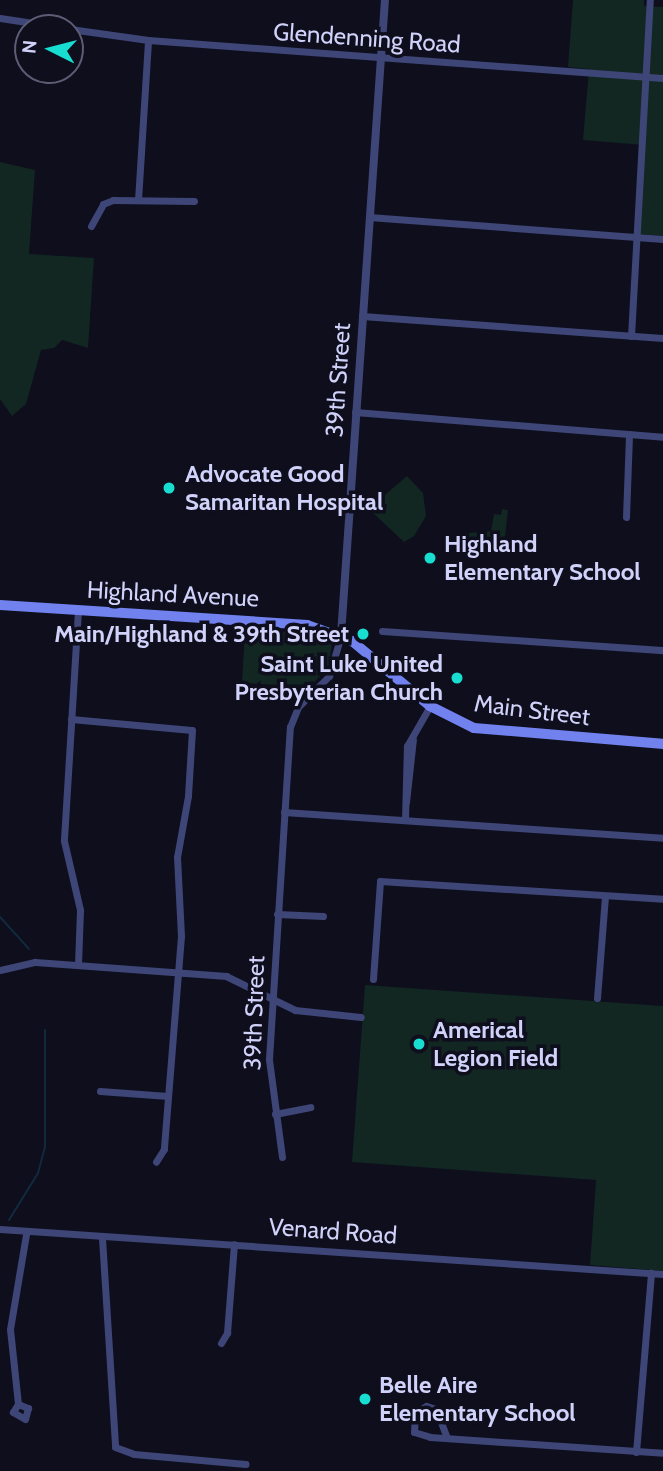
<!DOCTYPE html>
<html>
<head>
<meta charset="utf-8">
<style>
	body { margin:0 }
	#map { position:relative; width:663px; height:1471px; overflow:hidden; background:#0e0e1d; font-family:Cabin,sans-serif }
	div>[style] { position:absolute }
	.green>* { inset:0; background:#122622 }
	.stream>* { height:2px; margin:-1px; padding:0 1px; transform-origin:1px; border-radius:1px; background:#122a3e }
	.minor>* { height:7px; margin:-3.5px; padding:0 3.5px; transform-origin:3.5px; border-radius:3.5px; background:#3e4577 }
	.tertiary>* { height:8px; margin:-4px; padding:0 4px; transform-origin:4px; border-radius:4px; background:#3e4577 }
	.secondary>* { height:10px; margin:-5px; padding:0 5px; transform-origin:5px; border-radius:5px; background:#7182ef }
	.dots>* { width:19px; height:19px; translate:-50% -50%; box-sizing:border-box; border:4px solid #0e0e1d; border-radius:50% }
	span { translate:-50% -50%; white-space:nowrap; text-align:center; line-height:1.15; -webkit-text-stroke:7px #0e0e1d; paint-order:stroke }
	.street-label { font-size:24px; color:#d0d2fa }
	.poi-label { font-size:24px; color:#d0d2fa; font-weight:700 }
	.left { translate:0 -50%; text-align:left }
	.right { translate:-100% -50%; text-align:right }
	.north { position:absolute; left:14px; top:14px; width:70px; height:70px; box-sizing:border-box; background:#0e0e1d; border:2px solid #5c5c75; border-radius:50%; rotate:276deg; font-size:19px; font-weight:700; line-height:28px; text-align:center; color:#d0d2fa }
	.north::after { content:''; display:block; margin:auto; width:24px; height:32px; background:#18ddd1; clip-path:polygon(50% 0,100% 100%,50% 72%,0 100%) }
</style>
</head>
<body>
<div id="map">
	<div class="green">
		<div style="clip-path:polygon(573px 0,644px 0,644px 6px,663px 7px,663px 236px,637px 234px,643px 145px,583px 140px,589px 69px,568px 67px)"></div>
		<div style="clip-path:polygon(0 162px,35px 170px,29px 254px,94px 258px,88px 348px,62px 340px,54px 348px,41px 350px,26px 404px,12px 416px,0 399px)"></div>
		<div style="clip-path:polygon(407px 476px,423px 493px,426px 516px,414px 536px,404px 542px,372px 512px,373px 505px)"></div>
		<div style="clip-path:polygon(502px 509px,508px 510px,503px 554px,481px 552px,481px 544px,468px 543px,469px 533px,491px 531px,494px 514px,501px 515px)"></div>
		<div style="clip-path:polygon(245px 629px,299px 633px,332px 642px,329px 666px,310px 687px,242px 683px)"></div>
		<div style="clip-path:polygon(365px 985px,663px 1006px,663px 1271px,590px 1265px,596px 1180px,352px 1162px)"></div>
	</div>
	<div class="stream">
		<div style="left:0;top:917px;width:43px;rotate:47.8deg"></div>
		<div style="left:9px;top:1220px;width:55px;rotate:-58.3deg"></div>
		<div style="left:38px;top:1173px;width:27px;rotate:-75deg"></div>
		<div style="left:45px;top:1147px;width:117px;rotate:-90deg"></div>
	</div>
	<div class="minor">
		<div style="left:0;top:18px;width:67px;rotate:8.6deg"></div>
		<div style="left:70px;top:29px;width:79px;rotate:8deg"></div>
		<div style="left:148px;top:40px;width:516px;rotate:4.22deg"></div>
		<div style="left:138px;top:200px;width:160px;rotate:-86.4deg"></div>
		<div style="left:369px;top:217px;width:295px;rotate:4.3deg"></div>
		<div style="left:91px;top:226px;width:25px;rotate:-61deg"></div>
		<div style="left:103px;top:204px;width:11px;rotate:-22deg"></div>
		<div style="left:113px;top:200px;width:81px;rotate:0.7deg"></div>
		<div style="left:362px;top:316px;width:302px;rotate:4.2deg"></div>
		<div style="left:631px;top:336px;width:337px;rotate:-86.8deg"></div>
		<div style="left:355px;top:412px;width:309px;rotate:4.6deg"></div>
		<div style="left:626px;top:517px;width:83px;rotate:-87.9deg"></div>
		<div style="left:78px;top:610px;width:231px;rotate:93.5deg"></div>
		<div style="left:64px;top:841px;width:71px;rotate:76.9deg"></div>
		<div style="left:80px;top:910px;width:55px;rotate:92.1deg"></div>
		<div style="left:382px;top:631px;width:282px;rotate:3.9deg"></div>
		<div style="left:71px;top:719px;width:121px;rotate:5.2deg"></div>
		<div style="left:192px;top:730px;width:66px;rotate:93.5deg"></div>
		<div style="left:188px;top:796px;width:62px;rotate:100.2deg"></div>
		<div style="left:177px;top:857px;width:79px;rotate:87.1deg"></div>
		<div style="left:181px;top:936px;width:214px;rotate:94.6deg"></div>
		<div style="left:164px;top:1149px;width:15px;rotate:122deg"></div>
		<div style="left:406px;top:802px;width:63px;rotate:-83.7deg"></div>
		<div style="left:284px;top:812px;width:380px;rotate:3.9deg"></div>
		<div style="left:405px;top:820px;width:74px;rotate:-88.5deg"></div>
		<div style="left:407px;top:746px;width:46px;rotate:-60.1deg"></div>
		<div style="left:277px;top:914px;width:46px;rotate:2.5deg"></div>
		<div style="left:0;top:970px;width:36px;rotate:-13deg"></div>
		<div style="left:35px;top:962px;width:192px;rotate:4.2deg"></div>
		<div style="left:226px;top:976px;width:77px;rotate:26.2deg"></div>
		<div style="left:295px;top:1010px;width:66px;rotate:6.1deg"></div>
		<div style="left:373px;top:979px;width:98px;rotate:-85.9deg"></div>
		<div style="left:380px;top:881px;width:284px;rotate:3.6deg"></div>
		<div style="left:597px;top:998px;width:102px;rotate:-85.5deg"></div>
		<div style="left:100px;top:1091px;width:68px;rotate:4.2deg"></div>
		<div style="left:275px;top:1114px;width:36px;rotate:-11deg"></div>
		<div style="left:282px;top:1157px;width:99px;rotate:-97.6deg"></div>
		<div style="left:269px;top:1059px;width:333px;rotate:-86.4deg"></div>
		<div style="left:290px;top:727px;width:22px;rotate:-68deg"></div>
		<div style="left:298px;top:707px;width:44px;rotate:-45deg"></div>
		<div style="left:329px;top:676px;width:43px;rotate:-73.7deg"></div>
		<div style="left:0;top:1229px;width:665px;rotate:3.88deg"></div>
		<div style="left:102px;top:1238px;width:209px;rotate:86.4deg"></div>
		<div style="left:115px;top:1447px;width:20px;rotate:20deg"></div>
		<div style="left:134px;top:1454px;width:112px;rotate:5.1deg"></div>
		<div style="left:221px;top:1343px;width:12px;rotate:-59deg"></div>
		<div style="left:227px;top:1333px;width:89px;rotate:-85.5deg"></div>
		<div style="left:18px;top:1404px;width:11px;rotate:22deg"></div>
		<div style="left:28px;top:1408px;width:11px;rotate:105deg"></div>
		<div style="left:25px;top:1419px;width:14px;rotate:-150deg"></div>
		<div style="left:13px;top:1412px;width:9px;rotate:-58deg"></div>
		<div style="left:18px;top:1404px;width:75px;rotate:-96.1deg"></div>
		<div style="left:10px;top:1329px;width:96px;rotate:-80.4deg"></div>
		<div style="left:447px;top:1438px;width:31px;rotate:-111deg"></div>
		<div style="left:436px;top:1409px;width:10px;rotate:-163deg"></div>
		<div style="left:426px;top:1406px;width:13px;rotate:148deg"></div>
		<div style="left:415px;top:1413px;width:19px;rotate:93deg"></div>
		<div style="left:414px;top:1432px;width:17px;rotate:17deg"></div>
		<div style="left:430px;top:1437px;width:234px;rotate:3.9deg"></div>
		<div style="left:636px;top:1452px;width:180px;rotate:-85.2deg"></div>
	</div>
	<div class="tertiary">
		<div style="left:341px;top:635px;width:637px;rotate:-86.04deg"></div>
	</div>
	<div class="secondary">
		<div style="left:0;top:605px;width:308px;rotate:3.7deg"></div>
		<div style="left:307px;top:625px;width:48px;rotate:19.6deg"></div>
		<div style="left:352px;top:641px;width:102px;rotate:39.8deg"></div>
		<div style="left:430px;top:706px;width:49px;rotate:26.6deg"></div>
		<div style="left:474px;top:728px;width:190px;rotate:4.8deg"></div>
	</div>
	<div class="dots">
		<div style="left:169px;top:488px;background:#18ddd1"></div>
		<div style="left:430px;top:558px;background:#18ddd1"></div>
		<div style="left:363px;top:634px;background:#18ddd1"></div>
		<div style="left:457px;top:678px;background:#18ddd1"></div>
		<div style="left:419px;top:1044px;background:#18ddd1"></div>
		<div style="left:365px;top:1399px;background:#18ddd1"></div>
	</div>
	<div class="street-label">
		<span style="left:367px;top:38px;rotate:4deg">Glendenning Road</span>
		<span style="left:338px;top:380px;rotate:-86deg">39th Street</span>
		<span style="left:173px;top:594px;rotate:3deg">Highland Avenue</span>
		<span style="left:532px;top:710px;rotate:7deg">Main Street</span>
		<span style="left:254px;top:1013px;rotate:-88deg">39th Street</span>
		<span style="left:333px;top:1231px;rotate:4deg">Venard Road</span>
	</div>
	<div class="poi-label">
		<span class="left" style="left:185px;top:488px">Advocate Good<br>Samaritan Hospital</span>
		<span class="left" style="left:444px;top:558px">Highland<br>Elementary School</span>
		<span class="right" style="left:349px;top:634px">Main/Highland &amp; 39th Street</span>
		<span class="right" style="left:443px;top:678px">Saint Luke United<br>Presbyterian Church</span>
		<span class="left" style="left:433px;top:1044px">Americal<br>Legion Field</span>
		<span class="left" style="left:379px;top:1399px">Belle Aire<br>Elementary School</span>
	</div>
	<div class="north">N</div>
</div>
</body>
</html>
